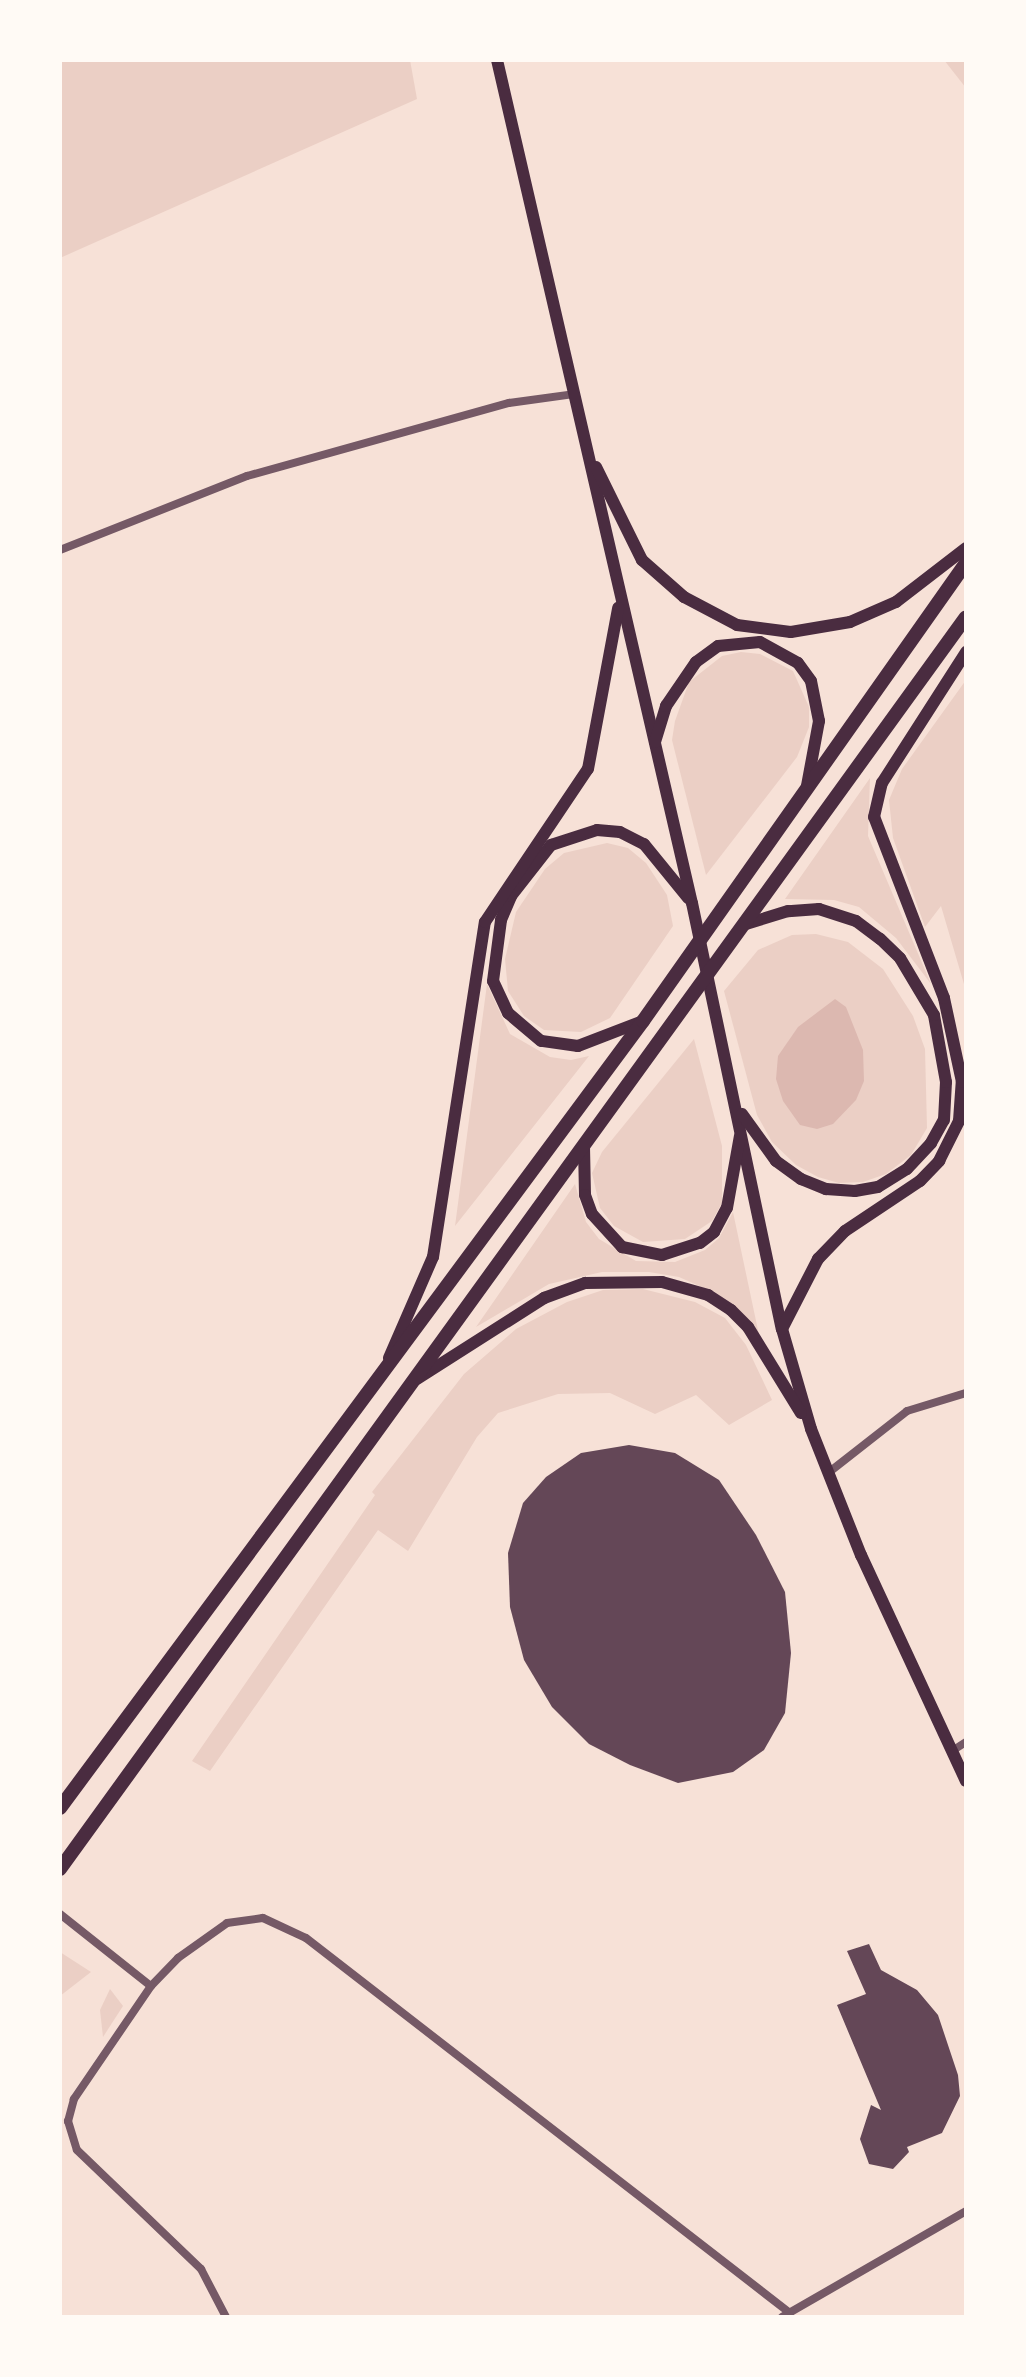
<!DOCTYPE html>
<html>
<head>
<meta charset="utf-8">
<style>
	body { margin:0 }
	#map { position:relative; width:1026px; height:2377px; overflow:hidden; background:#f7e1d7; font-family:"PT Sans Narrow",sans-serif }
	div>[style] { position:absolute }
	.green>* { inset:0; background:#ebcfc5 }
	.water>* { inset:0; background:#dcb8b0 }
	.building>* { inset:0; background:#644757 }
	.minor>* { height:8px; margin:-4px; padding:0 4px; transform-origin:4px; border-radius:4px; background:#755966 }
	.secondary>* { height:12px; margin:-6px; padding:0 6px; transform-origin:6px; border-radius:6px; background:#4a2c40 }
	.primary>* { height:14px; margin:-7px; padding:0 7px; transform-origin:7px; border-radius:7px; background:#4a2c40 }
	span { translate:-50% -50%; white-space:nowrap; text-align:center; line-height:1.15; -webkit-text-stroke:6px #fffaf5; paint-order:stroke }
	.frame { position:absolute; inset:0; border:62px solid #fffaf5; pointer-events:none }
</style>
</head>
<body>
<div id="map">
	<div class="green">
		<div style="clip-path:polygon(60px 60px,410px 60px,417px 99px,60px 258px)"></div>
		<div style="clip-path:polygon(944px 60px,966px 60px,966px 88px)"></div>
		<div style="clip-path:polygon(741px 652px,760px 654px,793px 671px,809px 707px,809px 727px,797px 757px,706px 875px,672px 740px,675px 721px,689px 682px,722px 656px)"></div>
		<div style="clip-path:polygon(966px 680px,966px 991px,941px 906px,925px 927px,893px 838px,889px 800px,902px 769px)"></div>
		<div style="clip-path:polygon(870px 778px,868px 836px,931px 984px,896px 938px,859px 907px,834px 900px,785px 899px)"></div>
		<div style="clip-path:polygon(607px 843px,628px 848px,646px 863px,667px 895px,673px 926px,610px 1018px,581px 1032px,544px 1030px,524px 1016px,508px 991px,505px 959px,516px 912px,545px 869px,564px 853px)"></div>
		<div style="clip-path:polygon(816px 934px,848px 942px,883px 969px,913px 1016px,925px 1049px,927px 1128px,911px 1155px,886px 1174px,863px 1182px,839px 1183px,818px 1177px,796px 1165px,772px 1142px,757px 1115px,724px 991px,758px 950px,792px 935px)"></div>
		<div style="clip-path:polygon(487px 984px,510px 1034px,550px 1057px,571px 1060px,589px 1056px,455px 1226px)"></div>
		<div style="clip-path:polygon(694px 1039px,722px 1146px,722px 1203px,712px 1221px,685px 1239px,643px 1242px,614px 1226px,600px 1208px,592px 1173px,602px 1152px)"></div>
		<div style="clip-path:polygon(575px 1184px,586px 1222px,599px 1239px,636px 1261px,675px 1262px,705px 1250px,719px 1238px,733px 1212px,759px 1335px,715px 1293px,679px 1277px,649px 1272px,602px 1272px,549px 1284px,476px 1327px)"></div>
		<div style="clip-path:polygon(643px 1289px,695px 1302px,725px 1318px,746px 1345px,772px 1400px,729px 1425px,696px 1395px,655px 1414px,610px 1393px,558px 1394px,498px 1413px,477px 1437px,408px 1551px,378px 1530px,210px 1771px,192px 1761px,375px 1495px,372px 1492px,464px 1374px,516px 1329px,567px 1302px,603px 1290px)"></div>
		<div style="clip-path:polygon(60px 1952px,91px 1972px,60px 1996px)"></div>
		<div style="clip-path:polygon(110px 1989px,123px 2006px,103px 2037px,100px 2010px)"></div>
	</div>
	<div class="water">
		<div style="clip-path:polygon(835px 999px,846px 1007px,863px 1050px,864px 1081px,856px 1100px,833px 1124px,817px 1129px,800px 1125px,783px 1101px,776px 1079px,778px 1056px,798px 1027px)"></div>
	</div>
	<div class="building">
		<div style="clip-path:polygon(629px 1445px,675px 1453px,719px 1480px,756px 1535px,785px 1592px,791px 1653px,785px 1713px,764px 1750px,733px 1772px,678px 1783px,630px 1765px,589px 1744px,552px 1707px,524px 1660px,510px 1607px,508px 1553px,523px 1503px,546px 1477px,581px 1453px)"></div>
		<div style="clip-path:polygon(869px 1944px,881px 1970px,917px 1990px,938px 2015px,958px 2075px,960px 2096px,942px 2133px,907px 2147px,909px 2152px,893px 2169px,869px 2164px,860px 2139px,871px 2105px,881px 2110px,837px 2005px,866px 1994px,847px 1951px)"></div>
	</div>
	<div class="minor">
		<div style="left:60px;top:550px;width:201px;rotate:-21.6deg"></div>
		<div style="left:247px;top:476px;width:272px;rotate:-15.6deg"></div>
		<div style="left:509px;top:403px;width:67px;rotate:-7.8deg"></div>
		<div style="left:828px;top:1473px;width:100px;rotate:-38.1deg"></div>
		<div style="left:907px;top:1411px;width:62px;rotate:-17deg"></div>
		<div style="left:952px;top:1751px;width:17px;rotate:-33deg"></div>
		<div style="left:60px;top:1914px;width:116px;rotate:38.4deg"></div>
		<div style="left:151px;top:1986px;width:39px;rotate:-46deg"></div>
		<div style="left:178px;top:1958px;width:60px;rotate:-35.5deg"></div>
		<div style="left:227px;top:1923px;width:36px;rotate:-8deg"></div>
		<div style="left:263px;top:1918px;width:47px;rotate:24.9deg"></div>
		<div style="left:306px;top:1938px;width:612px;rotate:37.77deg"></div>
		<div style="left:151px;top:1986px;width:137px;rotate:124.3deg"></div>
		<div style="left:74px;top:2099px;width:23px;rotate:105deg"></div>
		<div style="left:68px;top:2121px;width:30px;rotate:73deg"></div>
		<div style="left:77px;top:2150px;width:172px;rotate:43.8deg"></div>
		<div style="left:201px;top:2269px;width:54px;rotate:62.5deg"></div>
		<div style="left:782px;top:2317px;width:212px;rotate:-29.9deg"></div>
	</div>
	<div class="secondary">
		<div style="left:497px;top:60px;width:865px;rotate:76.98deg"></div>
		<div style="left:692px;top:903px;width:435px;rotate:78.1deg"></div>
		<div style="left:782px;top:1329px;width:104px;rotate:73.8deg"></div>
		<div style="left:811px;top:1429px;width:136px;rotate:68.4deg"></div>
		<div style="left:861px;top:1555px;width:249px;rotate:65.1deg"></div>
		<div style="left:596px;top:467px;width:104px;rotate:63.7deg"></div>
		<div style="left:642px;top:560px;width:56px;rotate:41.4deg"></div>
		<div style="left:684px;top:597px;width:60px;rotate:27.8deg"></div>
		<div style="left:737px;top:625px;width:54px;rotate:7.4deg"></div>
		<div style="left:791px;top:632px;width:60px;rotate:-9.6deg"></div>
		<div style="left:850px;top:622px;width:50px;rotate:-23.5deg"></div>
		<div style="left:896px;top:602px;width:88px;rotate:-37.6deg"></div>
		<div style="left:655px;top:742px;width:38px;rotate:-73deg"></div>
		<div style="left:666px;top:706px;width:53px;rotate:-55.7deg"></div>
		<div style="left:696px;top:662px;width:27px;rotate:-36deg"></div>
		<div style="left:718px;top:646px;width:42px;rotate:-5.4deg"></div>
		<div style="left:760px;top:642px;width:43px;rotate:28.9deg"></div>
		<div style="left:798px;top:663px;width:22px;rotate:54deg"></div>
		<div style="left:811px;top:681px;width:41px;rotate:78.7deg"></div>
		<div style="left:819px;top:721px;width:66px;rotate:100.5deg"></div>
		<div style="left:643px;top:1021px;width:70px;rotate:159deg"></div>
		<div style="left:578px;top:1046px;width:37px;rotate:-172deg"></div>
		<div style="left:541px;top:1041px;width:43px;rotate:-139.7deg"></div>
		<div style="left:508px;top:1013px;width:35px;rotate:-115deg"></div>
		<div style="left:493px;top:981px;width:62px;rotate:-82.5deg"></div>
		<div style="left:501px;top:920px;width:26px;rotate:-67deg"></div>
		<div style="left:511px;top:896px;width:65px;rotate:-51.9deg"></div>
		<div style="left:551px;top:845px;width:48px;rotate:-18.1deg"></div>
		<div style="left:597px;top:830px;width:23px;rotate:5deg"></div>
		<div style="left:620px;top:832px;width:27px;rotate:27deg"></div>
		<div style="left:644px;top:844px;width:70px;rotate:50.8deg"></div>
		<div style="left:742px;top:1114px;width:58px;rotate:54.1deg"></div>
		<div style="left:776px;top:1161px;width:31px;rotate:36deg"></div>
		<div style="left:801px;top:1179px;width:27px;rotate:22deg"></div>
		<div style="left:826px;top:1189px;width:29px;rotate:4deg"></div>
		<div style="left:855px;top:1191px;width:23px;rotate:-10deg"></div>
		<div style="left:878px;top:1187px;width:34px;rotate:-32deg"></div>
		<div style="left:907px;top:1169px;width:35px;rotate:-47deg"></div>
		<div style="left:931px;top:1143px;width:26px;rotate:-61deg"></div>
		<div style="left:944px;top:1120px;width:38px;rotate:-87deg"></div>
		<div style="left:946px;top:1082px;width:68px;rotate:-100.2deg"></div>
		<div style="left:934px;top:1015px;width:66px;rotate:-120.8deg"></div>
		<div style="left:900px;top:958px;width:28px;rotate:-136deg"></div>
		<div style="left:880px;top:939px;width:30px;rotate:-143deg"></div>
		<div style="left:856px;top:921px;width:39px;rotate:-162deg"></div>
		<div style="left:819px;top:909px;width:31px;rotate:176deg"></div>
		<div style="left:788px;top:911px;width:44px;rotate:162.8deg"></div>
		<div style="left:584px;top:1147px;width:48px;rotate:88.8deg"></div>
		<div style="left:585px;top:1195px;width:20px;rotate:70deg"></div>
		<div style="left:592px;top:1214px;width:45px;rotate:47.7deg"></div>
		<div style="left:622px;top:1247px;width:41px;rotate:11.3deg"></div>
		<div style="left:662px;top:1255px;width:40px;rotate:-18deg"></div>
		<div style="left:700px;top:1243px;width:18px;rotate:-38deg"></div>
		<div style="left:714px;top:1232px;width:27px;rotate:-62deg"></div>
		<div style="left:727px;top:1208px;width:73px;rotate:-79.8deg"></div>
		<div style="left:782px;top:1329px;width:79px;rotate:-62.8deg"></div>
		<div style="left:818px;top:1259px;width:39px;rotate:-46deg"></div>
		<div style="left:845px;top:1231px;width:90px;rotate:-33.7deg"></div>
		<div style="left:920px;top:1181px;width:28px;rotate:-46deg"></div>
		<div style="left:939px;top:1161px;width:45px;rotate:-63.4deg"></div>
		<div style="left:959px;top:1121px;width:39px;rotate:-86deg"></div>
		<div style="left:962px;top:1082px;width:86px;rotate:-102.1deg"></div>
		<div style="left:944px;top:998px;width:194px;rotate:-111.1deg"></div>
		<div style="left:874px;top:817px;width:35px;rotate:-77deg"></div>
		<div style="left:882px;top:783px;width:156px;rotate:-57.3deg"></div>
		<div style="left:389px;top:1358px;width:110px;rotate:-66.5deg"></div>
		<div style="left:433px;top:1257px;width:339px;rotate:-81.2deg"></div>
		<div style="left:485px;top:922px;width:184px;rotate:-56.1deg"></div>
		<div style="left:588px;top:769px;width:164px;rotate:-79.4deg"></div>
		<div style="left:417px;top:1379px;width:151px;rotate:-32.5deg"></div>
		<div style="left:544px;top:1298px;width:44px;rotate:-20.1deg"></div>
		<div style="left:585px;top:1283px;width:77px;rotate:-0.7deg"></div>
		<div style="left:662px;top:1282px;width:48px;rotate:15.8deg"></div>
		<div style="left:708px;top:1295px;width:27px;rotate:33deg"></div>
		<div style="left:731px;top:1310px;width:24px;rotate:45deg"></div>
		<div style="left:748px;top:1327px;width:101px;rotate:58.4deg"></div>
	</div>
	<div class="primary">
		<div style="left:60px;top:1808px;width:979px;rotate:-53.47deg"></div>
		<div style="left:643px;top:1021px;width:560px;rotate:-54.81deg"></div>
		<div style="left:60px;top:1869px;width:1545px;rotate:-54.11deg"></div>
	</div>
	<div class="frame"></div>
</div>
</body>
</html>
